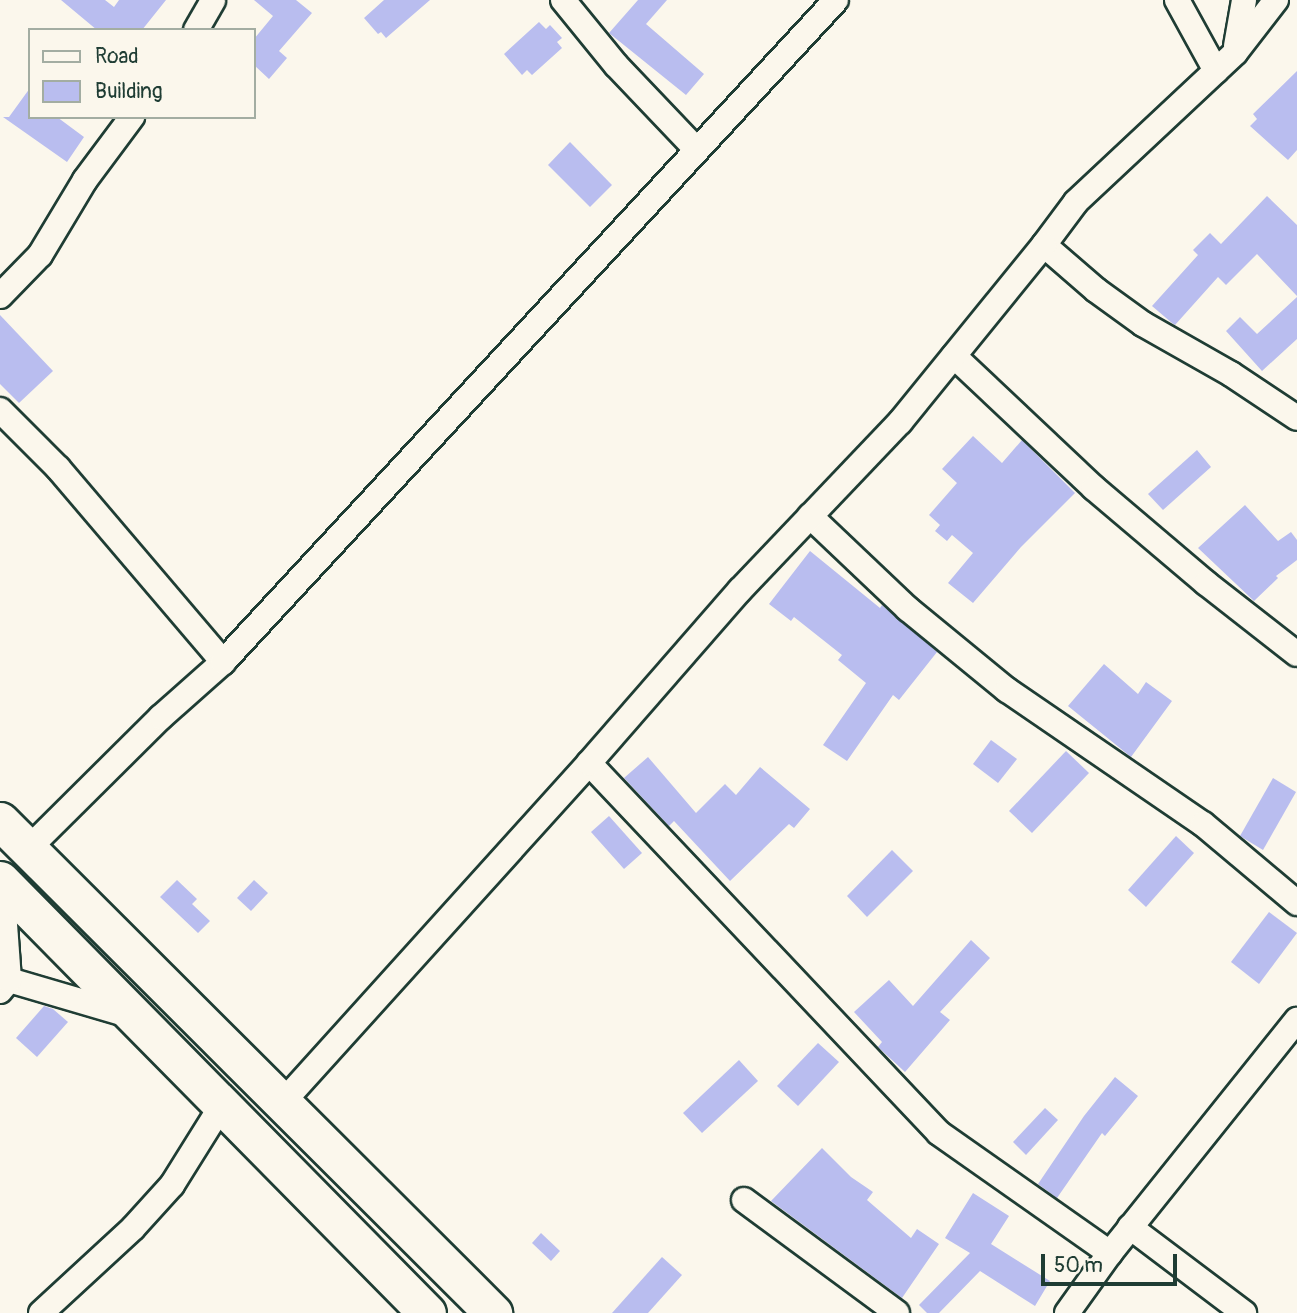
<!DOCTYPE html>
<html>
<head>
<meta charset="utf-8">
<style>
	body { margin:0 }
	#map { position:relative; width:1297px; height:1313px; overflow:hidden; background:#fbf7ec; font-family:Pangolin,sans-serif }
	div>[style] { position:absolute }
	.building>* { inset:0; background:#b9bdef }
	.roads { filter:drop-shadow(2px 0 #1f3d34) drop-shadow(-2px 0 #1f3d34) drop-shadow(0 2px #1f3d34) drop-shadow(0 -2px #1f3d34) }
	.minor>* { height:24px; margin:-12px; padding:0 12px; transform-origin:12px; border-radius:12px; background:#fbf7ec }
	.highway>* { height:37px; margin:-18.5px; padding:0 18.5px; transform-origin:18.5px; border-radius:18.5px; background:#fbf7ec }
	span { translate:-50% -50%; white-space:nowrap; text-align:center; line-height:1.15; -webkit-text-stroke:6px #fbf7ec; paint-order:stroke }
	.legend { position:absolute; left:28px; top:28px; width:228px; height:91px; box-sizing:border-box; background:#fbf7ec; border:2px solid #a3ada2; margin:0; padding:9px 12px; list-style:none; font-size:21px; color:#1f3d34 }
	.legend li { display:flex; align-items:center; gap:14px; height:35px }
	.legend b { width:35px; border:2px solid #a3ada2 }
	.scale { position:absolute; left:1041px; top:1254px; width:136px; height:32px; box-sizing:border-box; border:4px solid #1f3d34; border-top:0; padding-left:9px; font-size:21px; line-height:24px; white-space:nowrap; color:#1f3d34; -webkit-text-stroke:5px #fbf7ec; paint-order:stroke }
</style>
</head>
<body>
<div id="map">
	<div class="building">
		<div style="clip-path:polygon(61px 0,105px 0,114px 7px,119px 0,166px 0,142px 30px,97px 30px)"></div>
		<div style="clip-path:polygon(254px 0,296px 0,312px 13px,279px 51px,287px 58px,269px 79px,254px 65px,254px 39px,273px 16px)"></div>
		<div style="clip-path:polygon(384px 0,430px 0,386px 38px,381px 32px,378px 34px,364px 18px)"></div>
		<div style="clip-path:polygon(638px 0,667px 0,646px 24px,704px 74px,686px 95px,609px 33px)"></div>
		<div style="clip-path:polygon(539px 22px,546px 29px,550px 25px,562px 38px,557px 42px,562px 48px,532px 75px,527px 70px,522px 75px,504px 54px)"></div>
		<div style="clip-path:polygon(1297px 71px,1297px 150px,1288px 160px,1250px 126px,1257px 119px,1253px 114px)"></div>
		<div style="clip-path:polygon(30px 88px,30px 117px,57px 117px,84px 137px,67px 162px,3px 117px,9px 117px)"></div>
		<div style="clip-path:polygon(570px 142px,612px 185px,590px 207px,548px 165px)"></div>
		<div style="clip-path:polygon(1267px 196px,1297px 225px,1297px 296px,1257px 254px,1226px 285px,1218px 277px,1175px 325px,1172px 323px,1152px 306px,1198px 255px,1193px 250px,1210px 233px,1221px 244px)"></div>
		<div style="clip-path:polygon(1297px 297px,1297px 339px,1262px 371px,1226px 331px,1240px 317px,1257px 334px)"></div>
		<div style="clip-path:polygon(0 315px,53px 371px,19px 403px,0 384px)"></div>
		<div style="clip-path:polygon(973px 436px,1002px 463px,1022px 440px,1075px 493px,1021px 547px,973px 603px,948px 583px,973px 553px,952px 535px,947px 541px,935px 531px,940px 525px,929px 515px,957px 483px,942px 469px)"></div>
		<div style="clip-path:polygon(1197px 450px,1211px 467px,1163px 510px,1148px 494px)"></div>
		<div style="clip-path:polygon(1245px 505px,1278px 541px,1291px 532px,1297px 540px,1297px 560px,1276px 576px,1278px 578px,1254px 601px,1198px 548px)"></div>
		<div style="clip-path:polygon(810px 551px,880px 608px,882px 605px,937px 652px,899px 700px,893px 695px,847px 761px,823px 745px,866px 683px,838px 660px,842px 655px,794px 617px,791px 621px,769px 604px)"></div>
		<div style="clip-path:polygon(1104px 664px,1138px 694px,1146px 682px,1172px 701px,1131px 757px,1068px 706px)"></div>
		<div style="clip-path:polygon(991px 740px,1017px 759px,998px 783px,973px 764px)"></div>
		<div style="clip-path:polygon(1066px 751px,1089px 773px,1032px 833px,1009px 811px)"></div>
		<div style="clip-path:polygon(648px 757px,696px 813px,725px 784px,736px 795px,760px 767px,810px 809px,794px 828px,789px 824px,730px 881px,674px 821px,669px 826px,624px 778px)"></div>
		<div style="clip-path:polygon(1273px 778px,1296px 792px,1263px 850px,1240px 836px)"></div>
		<div style="clip-path:polygon(609px 816px,642px 853px,624px 869px,591px 832px)"></div>
		<div style="clip-path:polygon(1176px 836px,1194px 853px,1146px 907px,1128px 890px)"></div>
		<div style="clip-path:polygon(892px 850px,913px 871px,867px 917px,847px 896px)"></div>
		<div style="clip-path:polygon(177px 880px,197px 899px,192px 904px,210px 921px,198px 933px,160px 897px)"></div>
		<div style="clip-path:polygon(254px 880px,268px 893px,251px 911px,237px 898px)"></div>
		<div style="clip-path:polygon(1269px 912px,1297px 933px,1259px 984px,1231px 962px)"></div>
		<div style="clip-path:polygon(971px 940px,990px 958px,940px 1012px,950px 1020px,905px 1072px,878px 1047px,882px 1042px,854px 1012px,889px 980px,913px 1006px)"></div>
		<div style="clip-path:polygon(44px 1006px,53px 1009px,68px 1022px,37px 1057px,16px 1038px)"></div>
		<div style="clip-path:polygon(818px 1043px,839px 1062px,798px 1106px,777px 1086px)"></div>
		<div style="clip-path:polygon(739px 1060px,758px 1081px,702px 1133px,683px 1113px)"></div>
		<div style="clip-path:polygon(1115px 1077px,1138px 1096px,1105px 1136px,1102px 1133px,1057px 1198px,1038px 1184px,1084px 1116px)"></div>
		<div style="clip-path:polygon(1045px 1108px,1058px 1120px,1026px 1155px,1013px 1142px)"></div>
		<div style="clip-path:polygon(822px 1148px,851px 1177px,873px 1192px,867px 1200px,911px 1238px,917px 1229px,939px 1244px,902px 1298px,771px 1201px)"></div>
		<div style="clip-path:polygon(973px 1193px,1009px 1216px,991px 1244px,1050px 1281px,1035px 1306px,980px 1271px,939px 1313px,927px 1313px,919px 1305px,970px 1253px,945px 1238px)"></div>
		<div style="clip-path:polygon(541px 1233px,560px 1251px,551px 1261px,532px 1243px)"></div>
		<div style="clip-path:polygon(662px 1257px,682px 1275px,648px 1313px,612px 1313px)"></div>
	</div>
	<div class="roads">
		<div class="minor">
			<div style="left:563px;top:0;width:84px;rotate:50.8deg"></div>
			<div style="left:616px;top:65px;width:117px;rotate:46.4deg"></div>
			<div style="left:1177px;top:0;width:81px;rotate:61.2deg"></div>
			<div style="left:1276px;top:0;width:67px;rotate:127.7deg"></div>
			<div style="left:1235px;top:53px;width:218px;rotate:136.9deg"></div>
			<div style="left:1076px;top:202px;width:54px;rotate:126.7deg"></div>
			<div style="left:1044px;top:245px;width:69px;rotate:40.9deg"></div>
			<div style="left:1096px;top:290px;width:58px;rotate:35.9deg"></div>
			<div style="left:1143px;top:324px;width:101px;rotate:29.6deg"></div>
			<div style="left:1231px;top:374px;width:79px;rotate:33.7deg"></div>
			<div style="left:196px;top:30px;width:34px;rotate:-60deg"></div>
			<div style="left:1236px;top:46px;width:47px;rotate:-80.1deg"></div>
			<div style="left:0;top:296px;width:57px;rotate:-45.7deg"></div>
			<div style="left:40px;top:255px;width:87px;rotate:-59deg"></div>
			<div style="left:85px;top:180px;width:79px;rotate:-53.3deg"></div>
			<div style="left:954px;top:356px;width:192px;rotate:43.3deg"></div>
			<div style="left:1094px;top:488px;width:147px;rotate:40.3deg"></div>
			<div style="left:1206px;top:583px;width:115px;rotate:38deg"></div>
			<div style="left:0;top:410px;width:82px;rotate:45deg"></div>
			<div style="left:58px;top:468px;width:255px;rotate:49.6deg"></div>
			<div style="left:810px;top:516px;width:135px;rotate:43.5deg"></div>
			<div style="left:908px;top:609px;width:128px;rotate:39.3deg"></div>
			<div style="left:1007px;top:690px;width:237px;rotate:34.4deg"></div>
			<div style="left:1203px;top:824px;width:123px;rotate:40deg"></div>
			<div style="left:589px;top:763px;width:509px;rotate:46.59deg"></div>
			<div style="left:939px;top:1133px;width:209px;rotate:35.1deg"></div>
			<div style="left:28px;top:849px;width:187px;rotate:-44.8deg"></div>
			<div style="left:161px;top:717px;width:83px;rotate:-41.6deg"></div>
			<div style="left:223px;top:662px;width:902px;rotate:-47.2deg"></div>
			<div style="left:9px;top:980px;width:127px;rotate:16.4deg"></div>
			<div style="left:0;top:991px;width:14px;rotate:-51deg"></div>
			<div style="left:9px;top:980px;width:98px;rotate:-94.1deg"></div>
			<div style="left:283px;top:1102px;width:457px;rotate:-47.9deg"></div>
			<div style="left:589px;top:763px;width:230px;rotate:-48.9deg"></div>
			<div style="left:740px;top:590px;width:232px;rotate:-46.4deg"></div>
			<div style="left:900px;top:422px;width:228px;rotate:-50.9deg"></div>
			<div style="left:744px;top:1200px;width:190px;rotate:36.4deg"></div>
			<div style="left:1130px;top:1227px;width:143px;rotate:37deg"></div>
			<div style="left:41px;top:1313px;width:125px;rotate:-42.7deg"></div>
			<div style="left:133px;top:1228px;width:58px;rotate:-47.8deg"></div>
			<div style="left:172px;top:1185px;width:94px;rotate:-58deg"></div>
			<div style="left:1067px;top:1313px;width:74px;rotate:-54.4deg"></div>
			<div style="left:1110px;top:1253px;width:299px;rotate:-51.3deg"></div>
		</div>
		<div class="highway">
			<div style="left:0;top:821px;width:697px;rotate:44.94deg"></div>
			<div style="left:0;top:880px;width:608px;rotate:45.4deg"></div>
		</div>
	</div>
	<ul class="legend">
	<li><b style="height:9px;background:#fbf7ec"></b>Road</li>
	<li><b style="height:19px;background:#b9bdef"></b>Building</li>
	</ul>
	<div class="scale">50 m</div>
</div>
</body>
</html>
